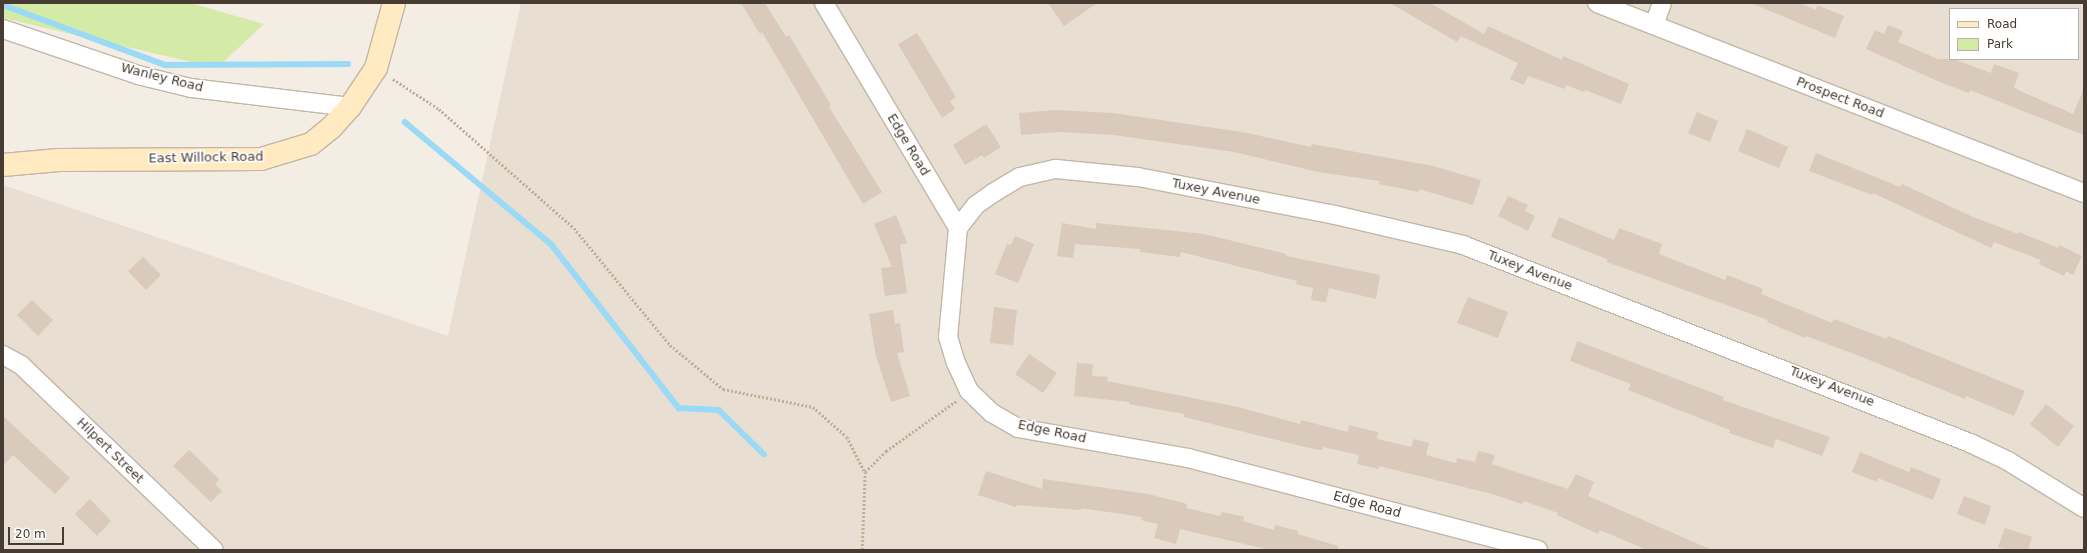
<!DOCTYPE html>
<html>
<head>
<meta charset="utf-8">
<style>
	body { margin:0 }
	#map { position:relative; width:2087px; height:553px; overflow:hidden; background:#f3ede3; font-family:"DejaVu Sans",sans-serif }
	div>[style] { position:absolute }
	.residential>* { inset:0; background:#e8ded1 }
	.green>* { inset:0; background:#d4eba8 }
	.stream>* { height:5.5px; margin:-2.75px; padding:0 2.75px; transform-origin:2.75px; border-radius:2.75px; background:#9adaf6 }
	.building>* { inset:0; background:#d9cabb }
	.path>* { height:2.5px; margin-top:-1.25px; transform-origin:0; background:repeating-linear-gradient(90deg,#c2ae95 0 2px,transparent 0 4px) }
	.roads { filter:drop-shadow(1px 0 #c2b6a8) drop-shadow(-1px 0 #c2b6a8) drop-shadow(0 1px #c2b6a8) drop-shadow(0 -1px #c2b6a8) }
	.street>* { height:18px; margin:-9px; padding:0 9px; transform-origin:9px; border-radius:9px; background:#fff }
	.secondary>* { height:22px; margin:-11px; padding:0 11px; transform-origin:11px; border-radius:11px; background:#ffeac2 }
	span { translate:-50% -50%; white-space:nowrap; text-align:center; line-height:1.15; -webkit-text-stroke:3px #fff; paint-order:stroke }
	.street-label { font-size:13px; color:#463c33 }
	.frame { position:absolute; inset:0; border:4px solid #463c33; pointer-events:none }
	.legend { position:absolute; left:1949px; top:8px; width:130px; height:52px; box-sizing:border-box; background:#fff; border:1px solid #b5b1ad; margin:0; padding:5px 7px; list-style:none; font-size:12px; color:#463c33 }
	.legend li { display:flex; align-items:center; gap:8px; height:20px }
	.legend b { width:20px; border:1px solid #b5b1ad }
	.scale { position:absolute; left:8px; top:527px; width:56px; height:18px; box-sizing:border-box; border:2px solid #463c33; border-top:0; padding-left:5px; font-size:12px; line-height:14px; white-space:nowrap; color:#463c33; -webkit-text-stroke:3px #fff; paint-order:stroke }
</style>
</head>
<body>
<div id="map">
	<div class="residential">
		<div style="clip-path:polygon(evenodd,521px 3px,2084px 3px,2084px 550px,3px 550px,3px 185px,448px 336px,521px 3px,1950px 9px,2078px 9px,2078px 59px,1950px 59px,1950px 9px)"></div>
	</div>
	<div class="green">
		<div style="clip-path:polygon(3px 3px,190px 3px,264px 24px,217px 68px,3px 18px)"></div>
	</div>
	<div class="stream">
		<div style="left:3px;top:5px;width:173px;rotate:20.3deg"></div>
		<div style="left:165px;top:65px;width:183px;rotate:-0.3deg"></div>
		<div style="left:405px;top:122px;width:192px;rotate:39.9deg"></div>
		<div style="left:552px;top:245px;width:207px;rotate:52.1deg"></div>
		<div style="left:679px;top:408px;width:40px;rotate:2.9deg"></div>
		<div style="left:719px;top:410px;width:63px;rotate:44.4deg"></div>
	</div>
	<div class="building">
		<div style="clip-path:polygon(741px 3px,765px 3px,786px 37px,789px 35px,831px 105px,829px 107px,882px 192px,863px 204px,762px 32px,760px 34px)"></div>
		<div style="clip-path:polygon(1048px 3px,1097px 3px,1064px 26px)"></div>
		<div style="clip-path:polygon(1390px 3px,1430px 3px,1484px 34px,1488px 26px,1562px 60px,1563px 56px,1629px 84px,1621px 104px,1585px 90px,1584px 92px,1566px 85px,1565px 89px,1528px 76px,1524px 85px,1510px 79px,1518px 63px,1461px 36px,1457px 42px)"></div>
		<div style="clip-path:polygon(1751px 3px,1799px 3px,1816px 10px,1817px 5px,1844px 16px,1835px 38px)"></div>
		<div style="clip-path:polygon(1888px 25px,1903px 31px,1898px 42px,1938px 59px,1953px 59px,1991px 73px,1994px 64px,2019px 73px,2014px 87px,2018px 90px,2073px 114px,2084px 89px,2084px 135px,1970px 90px,1969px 93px,1942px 83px,1866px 49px,1875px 30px,1884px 34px)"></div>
		<div style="clip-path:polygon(917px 33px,956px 97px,950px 101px,955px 109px,942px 118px,898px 44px)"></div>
		<div style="clip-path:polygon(1057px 110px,1113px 113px,1242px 132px,1311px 147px,1312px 144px,1433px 166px,1481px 180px,1473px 205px,1419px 189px,1419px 192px,1379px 184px,1380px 181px,1318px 172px,1234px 152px,1114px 135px,1060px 132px,1021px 135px,1019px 113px)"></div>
		<div style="clip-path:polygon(1697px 112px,1718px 121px,1710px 142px,1688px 133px)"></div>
		<div style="clip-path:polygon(986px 124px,1001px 147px,984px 158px,982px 155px,965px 165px,953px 145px)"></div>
		<div style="clip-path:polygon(1747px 129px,1788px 147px,1779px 168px,1738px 151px)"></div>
		<div style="clip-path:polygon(1816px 153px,1900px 187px,1902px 184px,1973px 217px,2018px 234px,2019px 232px,2058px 248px,2059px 245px,2082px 256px,2073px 275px,2066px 271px,2064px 276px,2039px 264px,2041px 260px,1994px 242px,1991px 248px,1873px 193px,1872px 195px,1809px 171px)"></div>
		<div style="clip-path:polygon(1508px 196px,1528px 205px,1525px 211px,1535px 216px,1528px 231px,1498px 216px)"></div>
		<div style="clip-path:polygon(896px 215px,907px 243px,900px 245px,907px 293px,885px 296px,881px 268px,892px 267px,874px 224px)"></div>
		<div style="clip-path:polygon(1559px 217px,1614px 240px,1619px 228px,1662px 244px,1659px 254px,1725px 280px,1727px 275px,1763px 289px,1761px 294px,1832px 323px,1834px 319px,1887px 339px,1888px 336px,2025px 391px,2014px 416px,1966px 396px,1965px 399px,1862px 357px,1806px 336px,1805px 338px,1767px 322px,1768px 320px,1607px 262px,1607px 259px,1551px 237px)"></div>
		<div style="clip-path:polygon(1062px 223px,1096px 229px,1096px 223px,1204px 234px,1286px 254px,1286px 256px,1380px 275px,1376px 299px,1329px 288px,1326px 302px,1311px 300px,1313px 288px,1296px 284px,1297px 281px,1181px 252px,1180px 257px,1140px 252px,1140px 249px,1075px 244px,1073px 258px,1057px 256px)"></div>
		<div style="clip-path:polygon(1015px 236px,1034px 244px,1018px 283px,995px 274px,1007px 244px,1011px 245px)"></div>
		<div style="clip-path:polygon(143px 257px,161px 275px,146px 290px,128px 271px)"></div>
		<div style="clip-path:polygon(1468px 297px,1508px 312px,1498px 338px,1457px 323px)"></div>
		<div style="clip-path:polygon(32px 300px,53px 320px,38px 336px,17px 315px)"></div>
		<div style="clip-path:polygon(994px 307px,1017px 310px,1013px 345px,990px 343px)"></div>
		<div style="clip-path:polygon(893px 310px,895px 324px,900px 323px,904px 352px,897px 353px,910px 396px,891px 402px,876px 356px,869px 314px)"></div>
		<div style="clip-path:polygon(1577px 341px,1724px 397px,1723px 400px,1830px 437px,1822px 456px,1776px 439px,1773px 448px,1729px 433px,1730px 430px,1628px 390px,1631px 384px,1570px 361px)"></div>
		<div style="clip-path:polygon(1029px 354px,1057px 373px,1043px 393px,1015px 374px)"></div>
		<div style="clip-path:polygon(1077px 363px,1093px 364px,1092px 376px,1108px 377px,1107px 381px,1238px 407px,1300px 424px,1301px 420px,1348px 432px,1349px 425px,1378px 432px,1377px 439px,1411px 447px,1414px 439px,1429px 443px,1426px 455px,1456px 463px,1457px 458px,1475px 462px,1478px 451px,1495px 455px,1492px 464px,1568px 489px,1576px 474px,1594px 482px,1588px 496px,1712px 550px,1647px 550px,1600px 530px,1598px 534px,1557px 515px,1558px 513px,1524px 501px,1522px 504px,1492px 494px,1379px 466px,1379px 469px,1357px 464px,1359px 455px,1323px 447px,1322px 450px,1318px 450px,1184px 417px,1184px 414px,1129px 404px,1130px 402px,1074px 396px)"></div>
		<div style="clip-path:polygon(2046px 404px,2074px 426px,2058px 447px,2030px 424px)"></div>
		<div style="clip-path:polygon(3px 416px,70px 478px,55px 494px,13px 455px,3px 466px)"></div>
		<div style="clip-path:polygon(189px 450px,219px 479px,215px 484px,222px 491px,211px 502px,173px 466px)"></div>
		<div style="clip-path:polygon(1860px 452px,1909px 472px,1911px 467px,1941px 479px,1933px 500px,1878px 478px,1877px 482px,1852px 472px)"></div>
		<div style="clip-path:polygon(986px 471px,1042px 489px,1043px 479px,1148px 494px,1187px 504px,1186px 508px,1220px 516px,1222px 512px,1244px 517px,1243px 521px,1274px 530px,1275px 525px,1298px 531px,1298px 534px,1338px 546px,1338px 550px,1270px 550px,1180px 529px,1176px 544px,1154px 538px,1158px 524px,1141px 520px,1142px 517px,1081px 508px,1081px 510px,1017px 505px,1016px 507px,978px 495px)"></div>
		<div style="clip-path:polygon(1964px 496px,1991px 506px,1985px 525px,1957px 514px)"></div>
		<div style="clip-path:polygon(90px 499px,111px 521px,97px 536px,75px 514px)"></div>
		<div style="clip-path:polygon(2005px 528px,2032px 537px,2028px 550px,2007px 550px,1998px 547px)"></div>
	</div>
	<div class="path">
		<div style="left:393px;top:79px;width:55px;rotate:33.1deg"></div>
		<div style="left:439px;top:109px;width:180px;rotate:41.4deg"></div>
		<div style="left:574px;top:228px;width:151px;rotate:50.6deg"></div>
		<div style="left:670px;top:345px;width:69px;rotate:39.7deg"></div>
		<div style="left:723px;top:389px;width:92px;rotate:11.3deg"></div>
		<div style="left:813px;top:407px;width:45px;rotate:41.4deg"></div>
		<div style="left:847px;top:437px;width:39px;rotate:63deg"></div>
		<div style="left:862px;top:550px;width:78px;rotate:-87.8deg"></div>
		<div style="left:865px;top:472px;width:30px;rotate:-45deg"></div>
		<div style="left:886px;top:451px;width:86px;rotate:-35.5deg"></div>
	</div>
	<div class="roads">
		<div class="street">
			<div style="left:824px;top:3px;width:262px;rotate:59.2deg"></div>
			<div style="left:958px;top:228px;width:109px;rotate:95.2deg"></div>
			<div style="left:948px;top:337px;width:27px;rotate:73deg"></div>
			<div style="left:956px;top:363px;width:31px;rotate:65deg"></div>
			<div style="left:969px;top:391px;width:32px;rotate:44deg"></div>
			<div style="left:992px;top:413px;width:30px;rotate:30deg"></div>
			<div style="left:1018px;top:428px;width:173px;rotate:10deg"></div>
			<div style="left:1188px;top:458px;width:362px;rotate:14.7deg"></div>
			<div style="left:1597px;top:3px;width:523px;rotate:21.31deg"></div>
			<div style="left:1654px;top:25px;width:23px;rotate:-70deg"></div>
			<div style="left:3px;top:29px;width:143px;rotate:18.8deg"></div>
			<div style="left:138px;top:75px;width:55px;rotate:13.8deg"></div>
			<div style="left:191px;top:88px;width:160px;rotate:6.8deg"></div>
			<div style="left:958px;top:228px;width:29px;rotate:-52deg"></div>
			<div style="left:976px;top:205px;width:21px;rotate:-35deg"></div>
			<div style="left:993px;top:193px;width:31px;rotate:-31deg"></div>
			<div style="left:1020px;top:177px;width:37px;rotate:-13deg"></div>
			<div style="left:1056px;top:169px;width:82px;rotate:5.6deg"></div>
			<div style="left:1138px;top:177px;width:197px;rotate:10.9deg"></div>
			<div style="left:1331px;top:214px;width:136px;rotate:13.2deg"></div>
			<div style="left:1463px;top:245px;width:544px;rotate:21.33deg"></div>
			<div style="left:1970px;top:443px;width:42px;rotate:25.3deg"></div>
			<div style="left:2008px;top:461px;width:89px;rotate:31.7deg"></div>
			<div style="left:3px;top:355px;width:21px;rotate:29deg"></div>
			<div style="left:21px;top:365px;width:267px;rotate:43.8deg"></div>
		</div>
		<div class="secondary">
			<div style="left:3px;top:165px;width:56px;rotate:-5.1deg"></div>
			<div style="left:59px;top:160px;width:202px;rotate:-0.3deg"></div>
			<div style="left:261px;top:159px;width:52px;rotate:-16.7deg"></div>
			<div style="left:311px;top:144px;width:26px;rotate:-39deg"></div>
			<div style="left:331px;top:128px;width:28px;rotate:-48deg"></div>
			<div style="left:350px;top:107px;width:47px;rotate:-56.3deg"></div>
			<div style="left:376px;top:68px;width:67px;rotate:-74.5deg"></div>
		</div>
	</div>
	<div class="street-label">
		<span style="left:162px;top:78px;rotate:14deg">Wanley Road</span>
		<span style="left:1840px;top:98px;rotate:21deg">Prospect Road</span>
		<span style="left:908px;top:145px;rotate:59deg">Edge Road</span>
		<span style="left:206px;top:158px;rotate:-1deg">East Willock Road</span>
		<span style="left:1216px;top:192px;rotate:11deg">Tuxey Avenue</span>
		<span style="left:1530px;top:271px;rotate:21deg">Tuxey Avenue</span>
		<span style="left:1832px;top:387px;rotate:21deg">Tuxey Avenue</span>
		<span style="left:1052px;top:432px;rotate:12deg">Edge Road</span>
		<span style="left:110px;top:451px;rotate:44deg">Hilpert Street</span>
		<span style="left:1367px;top:505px;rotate:15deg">Edge Road</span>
	</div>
	<div class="frame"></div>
	<ul class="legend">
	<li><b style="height:5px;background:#ffeac2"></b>Road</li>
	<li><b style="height:11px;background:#d4eba8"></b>Park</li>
	</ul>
	<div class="scale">20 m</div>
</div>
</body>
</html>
